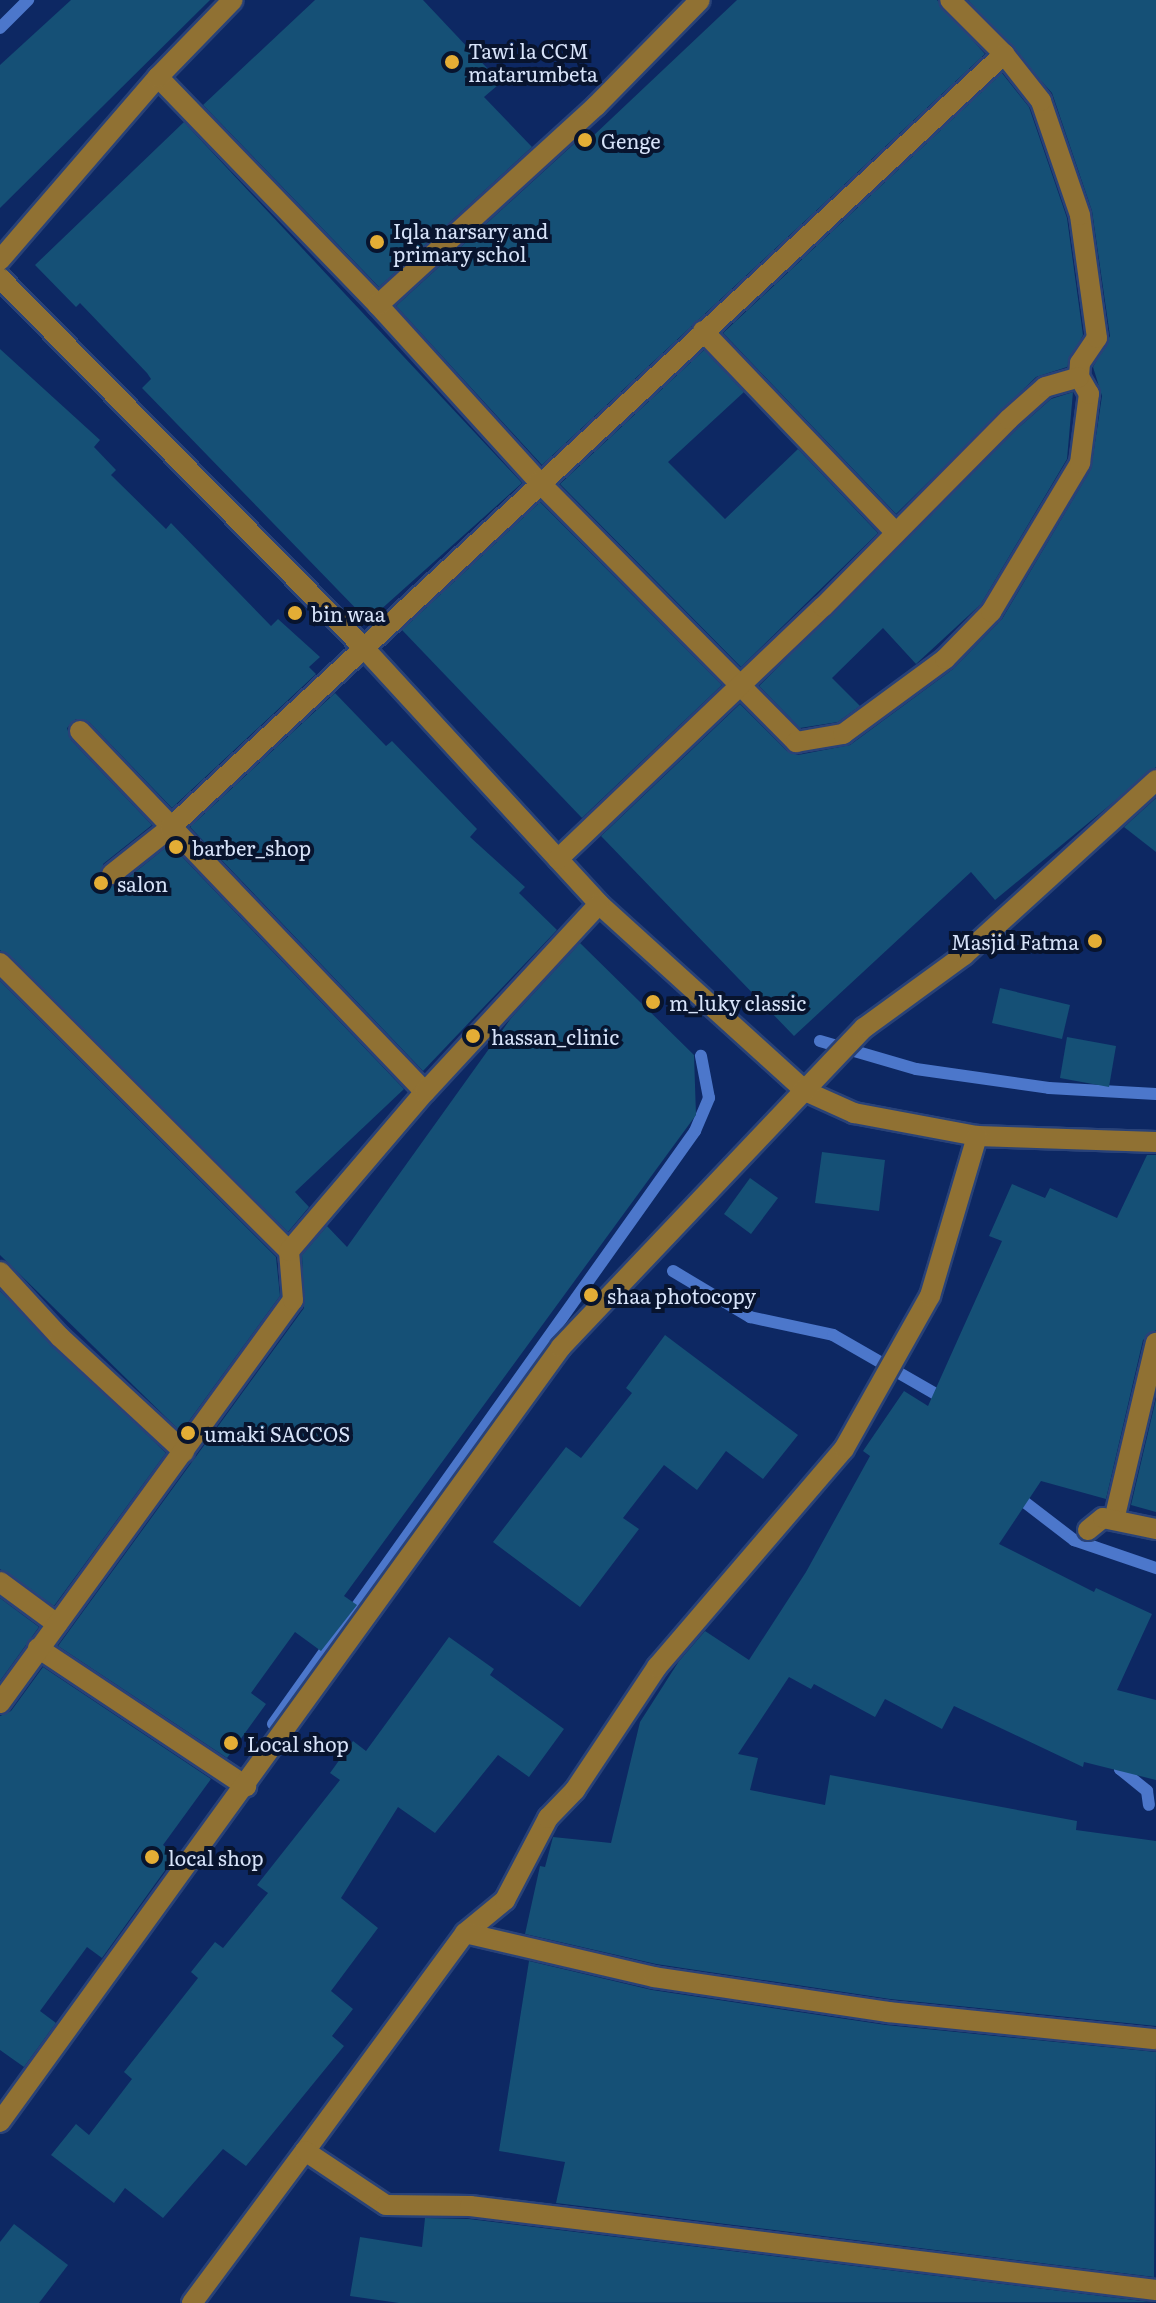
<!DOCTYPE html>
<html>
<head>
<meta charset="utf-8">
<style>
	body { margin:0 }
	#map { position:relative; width:1156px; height:2303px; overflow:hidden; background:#0d2863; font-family:Literata,serif }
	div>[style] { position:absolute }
	.stream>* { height:12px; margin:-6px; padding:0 6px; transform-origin:6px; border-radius:6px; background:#4c77cb }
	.building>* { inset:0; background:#155076 }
	.roads { filter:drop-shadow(2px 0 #294278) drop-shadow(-2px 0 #294278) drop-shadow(0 2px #294278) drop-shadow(0 -2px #294278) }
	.minor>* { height:20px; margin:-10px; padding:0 10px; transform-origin:10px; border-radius:10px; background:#907133 }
	.dots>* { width:22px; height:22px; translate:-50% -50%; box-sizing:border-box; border:4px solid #08142e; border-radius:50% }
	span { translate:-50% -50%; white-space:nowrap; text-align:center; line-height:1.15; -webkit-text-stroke:8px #08142e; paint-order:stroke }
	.poi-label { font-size:20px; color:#d7e3f9 }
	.left { translate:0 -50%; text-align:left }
	.right { translate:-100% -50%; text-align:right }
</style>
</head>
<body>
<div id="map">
	<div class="stream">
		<div style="left:0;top:28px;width:40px;rotate:-45deg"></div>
		<div style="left:820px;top:1041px;width:100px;rotate:16.3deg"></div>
		<div style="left:916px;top:1069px;width:134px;rotate:8.1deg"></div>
		<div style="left:1049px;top:1088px;width:107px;rotate:3.2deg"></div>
		<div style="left:673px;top:1271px;width:90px;rotate:30.9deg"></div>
		<div style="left:750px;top:1317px;width:85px;rotate:12.2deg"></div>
		<div style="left:833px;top:1335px;width:130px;rotate:29.9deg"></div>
		<div style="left:1014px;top:1494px;width:76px;rotate:37.5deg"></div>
		<div style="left:1074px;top:1540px;width:87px;rotate:18.9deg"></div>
		<div style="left:273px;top:1724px;width:728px;rotate:-54.56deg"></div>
		<div style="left:695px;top:1131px;width:36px;rotate:-67deg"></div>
		<div style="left:709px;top:1098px;width:43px;rotate:-100.8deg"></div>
		<div style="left:1120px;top:1759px;width:10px;rotate:90deg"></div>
		<div style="left:1120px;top:1769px;width:35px;rotate:39deg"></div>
		<div style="left:1147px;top:1791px;width:14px;rotate:82deg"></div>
	</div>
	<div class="building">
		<div style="clip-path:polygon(71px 0,210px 0,0 208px,0 65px)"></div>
		<div style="clip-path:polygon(315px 0,423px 0,487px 68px,498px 85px,484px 97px,532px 147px,379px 287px,203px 105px)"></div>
		<div style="clip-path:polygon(737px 0,937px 0,985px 54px,542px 465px,396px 306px,588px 131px,593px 136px)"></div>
		<div style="clip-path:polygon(968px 0,1156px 0,1156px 767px,995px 900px,971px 872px,794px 1036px,601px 836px,740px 704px,787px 751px,798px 755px,850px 745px,953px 669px,1002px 619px,1091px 469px,1102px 396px,1093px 367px,1110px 336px,1092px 211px,1052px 93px)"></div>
		<div style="clip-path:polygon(1002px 73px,1029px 107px,1067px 218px,1083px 335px,1067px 367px,1036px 377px,896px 514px,723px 333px)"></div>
		<div style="clip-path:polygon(184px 122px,522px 483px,368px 621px,142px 388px,151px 379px,147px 373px,80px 303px,76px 307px,35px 265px)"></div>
		<div style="clip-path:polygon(0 349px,100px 440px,94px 447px,116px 470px,111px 475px,166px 529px,171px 523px,271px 626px,278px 619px,320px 657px,309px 667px,316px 674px,172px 808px,89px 722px,76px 719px,67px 728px,71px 740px,152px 825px,103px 864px,102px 883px,119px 885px,170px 844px,404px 1089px,295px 1192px,309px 1207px,288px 1232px,0 950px)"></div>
		<div style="clip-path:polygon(704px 350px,744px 392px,668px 462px,725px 519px,798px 449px,878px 533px,741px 667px,560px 484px)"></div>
		<div style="clip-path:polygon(1073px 392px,1067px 459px,981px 604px,916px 664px,883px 628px,832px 678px,860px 706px,838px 722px,800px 728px,759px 686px,1018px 428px,1051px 399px)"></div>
		<div style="clip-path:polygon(540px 502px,722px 685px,582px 818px,402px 630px)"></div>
		<div style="clip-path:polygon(335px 693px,386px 746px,392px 741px,477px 829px,470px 837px,525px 887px,519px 893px,557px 930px,423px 1071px,190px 827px)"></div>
		<div style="clip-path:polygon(1156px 798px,1156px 852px,1124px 827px)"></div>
		<div style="clip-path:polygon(580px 943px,694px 1055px,696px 1115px,344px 1596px,357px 1605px,321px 1651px,295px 1632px,251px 1693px,266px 1704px,227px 1758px,58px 1646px,304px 1308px,302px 1255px,327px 1226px,347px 1247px,511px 1018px)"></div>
		<div style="clip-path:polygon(0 981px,276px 1257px,280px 1296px,181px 1432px,0 1255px)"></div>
		<div style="clip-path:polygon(1000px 988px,1070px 1005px,1062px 1039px,992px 1023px)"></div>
		<div style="clip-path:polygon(1067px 1037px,1116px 1046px,1109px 1087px,1060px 1078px)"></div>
		<div style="clip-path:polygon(822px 1152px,885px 1160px,879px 1211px,815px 1203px)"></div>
		<div style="clip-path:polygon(1147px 1155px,1156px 1155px,1156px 1330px,1143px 1340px,1106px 1499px,1041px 1481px,999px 1544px,1094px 1592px,1096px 1588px,1152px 1614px,1117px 1690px,1156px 1700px,1156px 1780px,1084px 1762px,1083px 1767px,954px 1706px,942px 1729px,885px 1699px,875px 1717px,814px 1684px,811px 1689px,789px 1677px,738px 1754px,758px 1758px,750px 1790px,825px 1805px,830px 1775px,1077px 1821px,1076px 1830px,1156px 1841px,1156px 2026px,890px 1999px,656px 1964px,525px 1934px,540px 1866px,545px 1867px,553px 1837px,611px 1843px,640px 1722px,679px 1661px,705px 1631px,749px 1660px,806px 1572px,870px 1456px,863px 1451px,904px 1391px,928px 1406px,1002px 1241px,989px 1236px,1012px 1184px,1045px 1198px,1050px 1188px,1117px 1218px)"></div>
		<div style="clip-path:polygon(750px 1178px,778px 1198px,751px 1234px,724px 1214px)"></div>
		<div style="clip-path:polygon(0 1291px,166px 1453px,54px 1606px,0 1569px)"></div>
		<div style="clip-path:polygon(665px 1335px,798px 1435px,763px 1479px,726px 1451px,697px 1490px,664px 1465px,623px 1518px,639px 1529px,580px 1607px,493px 1542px,566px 1447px,581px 1458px,632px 1393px,626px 1388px)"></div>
		<div style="clip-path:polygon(1156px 1399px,1156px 1512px,1131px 1505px)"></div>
		<div style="clip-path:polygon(0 1598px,39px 1627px,0 1681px)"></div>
		<div style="clip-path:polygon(449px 1637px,494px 1669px,490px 1675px,564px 1729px,529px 1777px,498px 1755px,435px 1833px,398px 1807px,341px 1898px,378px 1928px,331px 1991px,353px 2009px,332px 2036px,344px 2046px,246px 2166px,223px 2149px,163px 2218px,125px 2188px,114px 2203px,51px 2155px,76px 2124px,89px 2135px,132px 2079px,124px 2072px,198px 1978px,191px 1972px,215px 1942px,223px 1948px,268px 1893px,257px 1885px,340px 1780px,330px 1773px,353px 1741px,366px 1751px)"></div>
		<div style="clip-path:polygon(43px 1667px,211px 1779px,163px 1845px,176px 1855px,102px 1958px,87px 1947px,40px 2011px,56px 2023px,24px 2067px,0 2050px,0 1716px,11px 1711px)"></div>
		<div style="clip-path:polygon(529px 1961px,652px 1990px,886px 2025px,1156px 2052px,1154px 2277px,556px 2203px,565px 2162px,499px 2151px)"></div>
		<div style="clip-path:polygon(425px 2218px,469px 2219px,1151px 2302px,399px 2303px,350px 2296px,360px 2237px,422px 2247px)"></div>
		<div style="clip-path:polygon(14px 2224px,68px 2265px,39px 2303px,0 2303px,0 2242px)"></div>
	</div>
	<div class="roads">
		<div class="minor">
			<div style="left:158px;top:77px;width:317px;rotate:46deg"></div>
			<div style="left:378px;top:305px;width:239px;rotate:47.7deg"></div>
			<div style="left:539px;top:482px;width:366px;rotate:45.3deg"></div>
			<div style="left:796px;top:742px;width:48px;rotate:-9.7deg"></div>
			<div style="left:843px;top:734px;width:127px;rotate:-36.3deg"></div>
			<div style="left:945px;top:659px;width:66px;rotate:-45.6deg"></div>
			<div style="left:991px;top:612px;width:174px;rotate:-59.1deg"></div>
			<div style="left:1080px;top:463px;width:70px;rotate:-82.6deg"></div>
			<div style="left:1089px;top:394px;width:20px;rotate:-120deg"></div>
			<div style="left:1079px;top:377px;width:14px;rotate:-86deg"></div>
			<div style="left:1080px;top:363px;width:30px;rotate:-56deg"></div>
			<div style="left:1097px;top:338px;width:124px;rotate:-97.9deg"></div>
			<div style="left:1080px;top:215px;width:120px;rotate:-108.9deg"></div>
			<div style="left:1041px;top:101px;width:60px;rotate:-128.2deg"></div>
			<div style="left:1004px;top:54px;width:76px;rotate:-135deg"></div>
			<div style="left:0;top:260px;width:242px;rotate:-49.2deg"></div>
			<div style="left:158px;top:77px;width:107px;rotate:-45.8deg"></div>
			<div style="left:0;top:278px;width:519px;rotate:45.47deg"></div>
			<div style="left:364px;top:648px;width:348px;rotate:47.4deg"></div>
			<div style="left:599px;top:904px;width:278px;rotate:42.2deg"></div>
			<div style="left:805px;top:1091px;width:54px;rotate:24.2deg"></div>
			<div style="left:854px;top:1113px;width:125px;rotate:10.6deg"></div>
			<div style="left:977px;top:1136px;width:179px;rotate:1.9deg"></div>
			<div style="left:378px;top:305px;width:295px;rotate:-42.4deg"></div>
			<div style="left:596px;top:106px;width:148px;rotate:-45.5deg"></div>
			<div style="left:703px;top:331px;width:279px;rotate:46.3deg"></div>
			<div style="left:80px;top:731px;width:499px;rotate:46.3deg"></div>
			<div style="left:558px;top:859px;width:366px;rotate:-43.6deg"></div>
			<div style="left:823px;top:607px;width:264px;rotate:-45.3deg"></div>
			<div style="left:1009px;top:419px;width:48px;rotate:-41.6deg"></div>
			<div style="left:1045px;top:387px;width:35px;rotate:-16deg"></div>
			<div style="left:112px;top:874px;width:74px;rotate:-38.4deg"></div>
			<div style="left:170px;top:828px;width:1138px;rotate:-42.86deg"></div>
			<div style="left:0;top:963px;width:408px;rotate:44.9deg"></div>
			<div style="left:0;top:1272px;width:88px;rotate:47.3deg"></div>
			<div style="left:60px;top:1337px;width:169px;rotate:42.8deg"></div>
			<div style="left:1114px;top:1520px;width:182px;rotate:-76.7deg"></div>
			<div style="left:1088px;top:1530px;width:19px;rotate:-39deg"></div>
			<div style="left:1103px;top:1518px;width:54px;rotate:11.7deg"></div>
			<div style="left:0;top:1582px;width:71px;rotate:36.4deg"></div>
			<div style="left:38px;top:1648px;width:250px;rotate:33.6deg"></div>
			<div style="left:0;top:1703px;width:498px;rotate:-54deg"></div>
			<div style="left:293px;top:1300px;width:49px;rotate:-94.7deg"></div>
			<div style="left:289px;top:1251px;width:209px;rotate:-49.5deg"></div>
			<div style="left:425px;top:1092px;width:256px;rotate:-47.2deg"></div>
			<div style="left:465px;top:1933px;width:52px;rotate:-39.5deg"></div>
			<div style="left:505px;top:1900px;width:93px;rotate:-62.3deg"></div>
			<div style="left:548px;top:1818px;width:39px;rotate:-46deg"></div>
			<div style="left:575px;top:1790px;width:148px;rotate:-56.3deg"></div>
			<div style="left:657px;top:1667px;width:287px;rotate:-49.4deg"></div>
			<div style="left:844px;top:1449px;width:176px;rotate:-60.7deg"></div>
			<div style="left:930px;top:1296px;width:167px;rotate:-73.6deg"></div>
			<div style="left:0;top:2122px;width:957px;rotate:-54.1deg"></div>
			<div style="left:561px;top:1347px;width:440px;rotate:-46.5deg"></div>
			<div style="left:864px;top:1028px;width:124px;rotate:-36.1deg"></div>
			<div style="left:964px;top:955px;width:260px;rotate:-42.3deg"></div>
			<div style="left:305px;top:2151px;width:270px;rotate:-53.7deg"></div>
			<div style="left:465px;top:1933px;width:194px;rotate:13.1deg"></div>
			<div style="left:654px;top:1977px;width:237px;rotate:8.5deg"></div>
			<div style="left:888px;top:2012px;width:269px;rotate:5.8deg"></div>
			<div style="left:192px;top:2303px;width:189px;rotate:-53.4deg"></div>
			<div style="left:305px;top:2151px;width:97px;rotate:33.7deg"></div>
			<div style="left:386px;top:2205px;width:84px;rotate:0.7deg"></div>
			<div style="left:470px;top:2206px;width:691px;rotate:6.98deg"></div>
		</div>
	</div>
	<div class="dots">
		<div style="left:452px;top:62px;background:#e4ad35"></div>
		<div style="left:585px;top:140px;background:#e4ad35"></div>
		<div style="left:377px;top:242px;background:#e4ad35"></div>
		<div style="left:295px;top:613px;background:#e4ad35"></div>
		<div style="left:176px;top:847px;background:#e4ad35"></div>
		<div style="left:101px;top:883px;background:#e4ad35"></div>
		<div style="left:1095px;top:941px;background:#e4ad35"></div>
		<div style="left:653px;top:1002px;background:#e4ad35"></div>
		<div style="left:473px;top:1036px;background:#e4ad35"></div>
		<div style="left:591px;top:1295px;background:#e4ad35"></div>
		<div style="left:188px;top:1433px;background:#e4ad35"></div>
		<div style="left:231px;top:1743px;background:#e4ad35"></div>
		<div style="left:152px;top:1857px;background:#e4ad35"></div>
	</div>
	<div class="poi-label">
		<span class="left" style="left:468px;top:62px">Tawi la CCM<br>matarumbeta</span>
		<span class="left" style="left:601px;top:140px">Genge</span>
		<span class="left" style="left:393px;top:242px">Iqla narsary and<br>primary schol</span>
		<span class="left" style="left:311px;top:613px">bin waa</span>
		<span class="left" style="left:192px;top:847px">barber_shop</span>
		<span class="left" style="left:117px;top:883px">salon</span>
		<span class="right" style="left:1079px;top:941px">Masjid Fatma</span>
		<span class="left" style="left:669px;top:1002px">m_luky classic</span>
		<span class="left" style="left:491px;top:1036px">hassan_clinic</span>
		<span class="left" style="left:607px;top:1295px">shaa photocopy</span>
		<span class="left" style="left:204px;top:1433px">umaki SACCOS</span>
		<span class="left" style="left:247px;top:1743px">Local shop</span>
		<span class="left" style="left:168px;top:1857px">local shop</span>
	</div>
</div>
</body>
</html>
